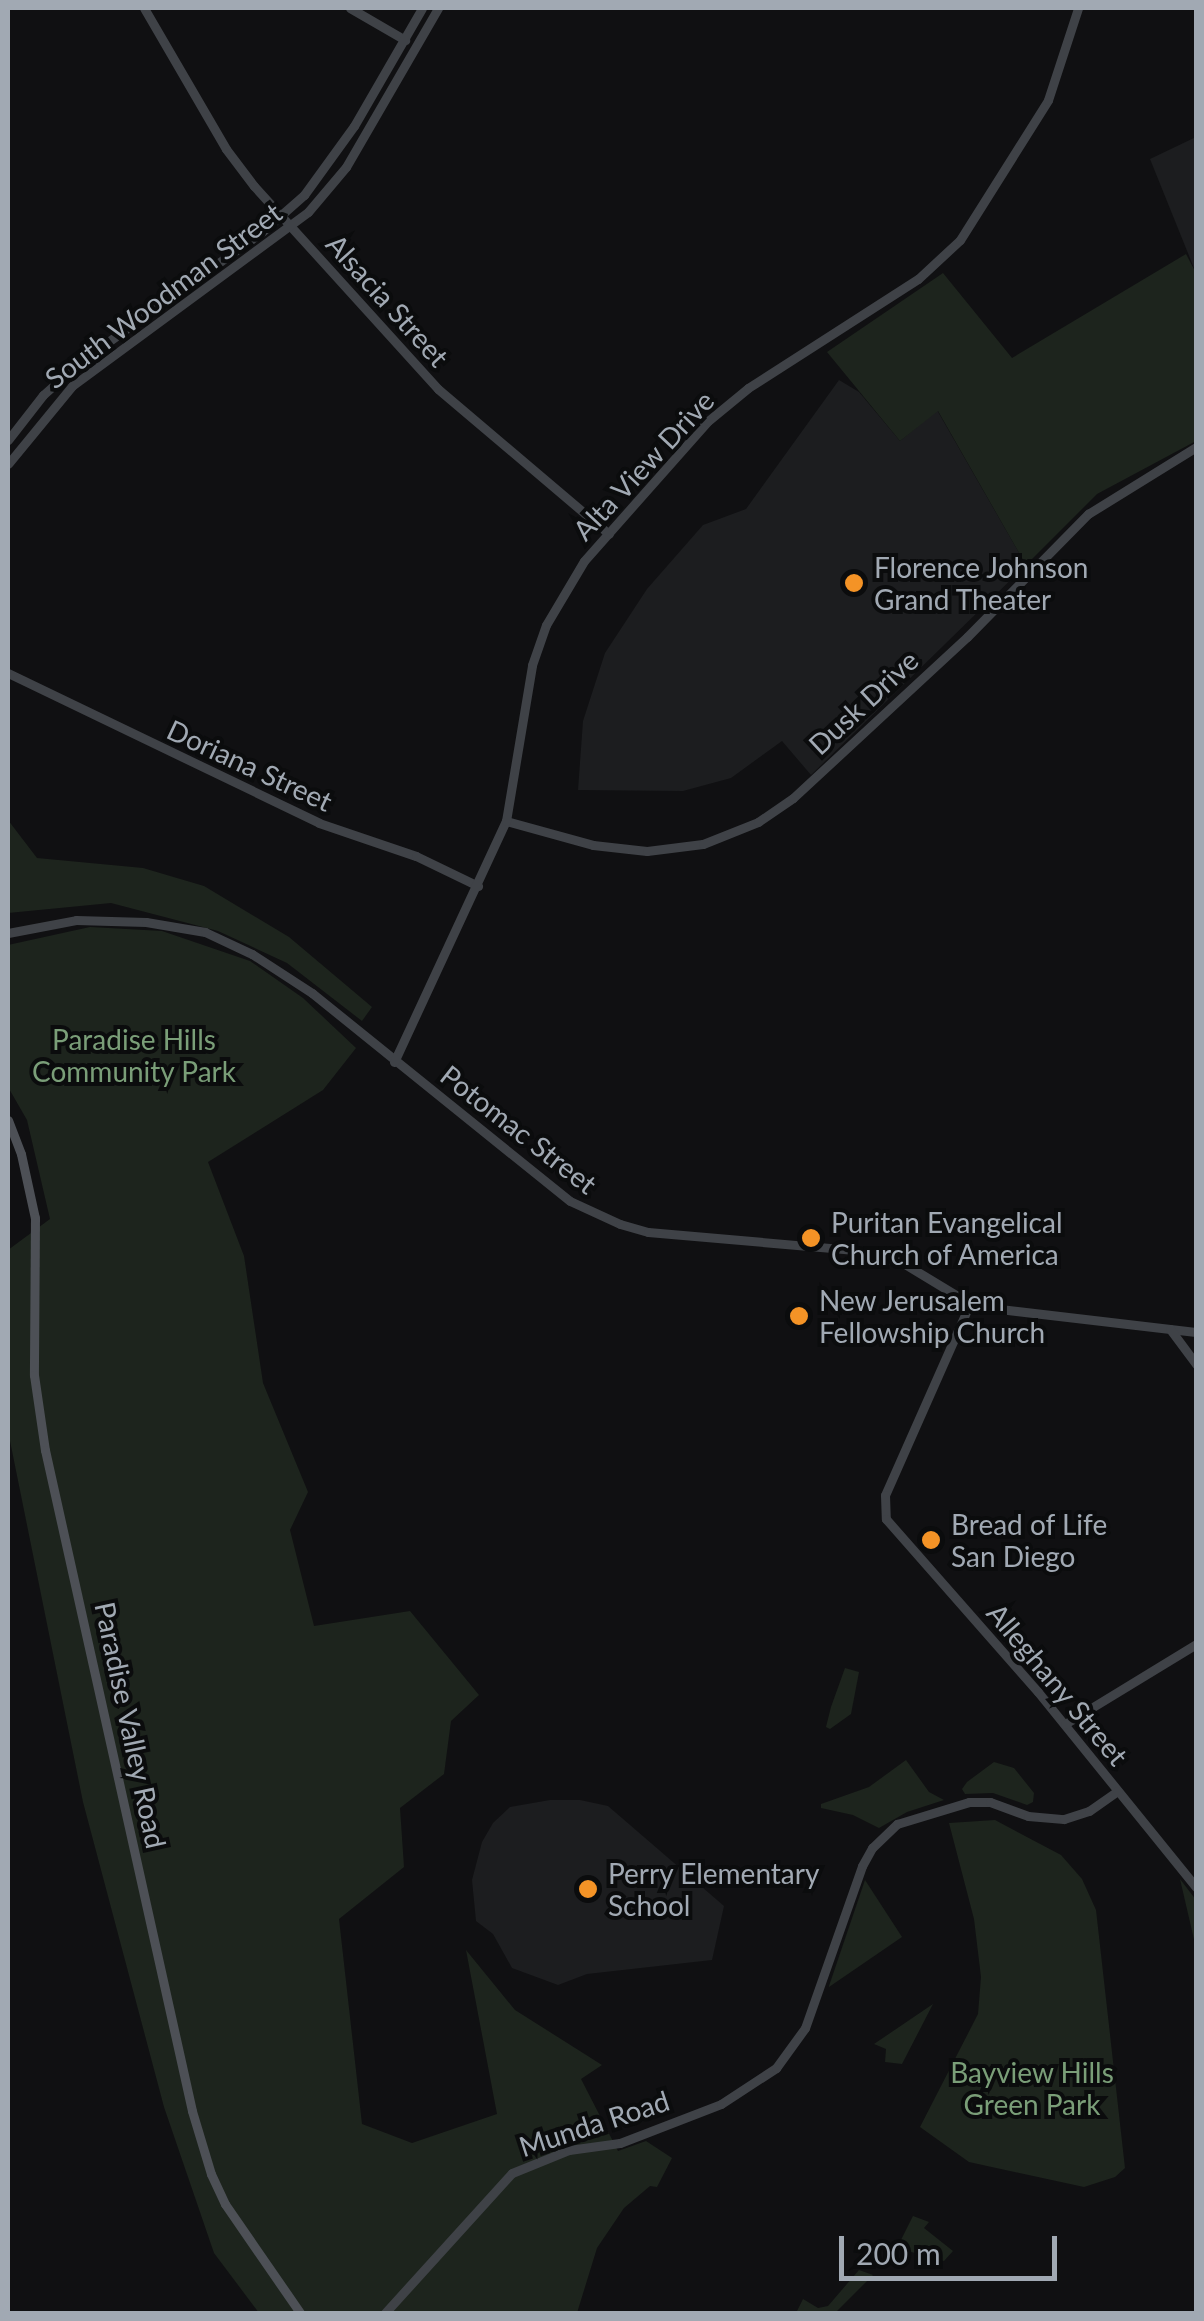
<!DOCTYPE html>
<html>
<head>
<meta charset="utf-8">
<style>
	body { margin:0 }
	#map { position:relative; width:1204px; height:2321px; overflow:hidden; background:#101012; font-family:Lato,sans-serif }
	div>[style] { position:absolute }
	.built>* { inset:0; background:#1c1d1f }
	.green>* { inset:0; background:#1d241d }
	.secondary>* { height:9px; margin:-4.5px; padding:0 4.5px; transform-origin:4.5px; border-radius:4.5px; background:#3f4247 }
	.primary>* { height:9px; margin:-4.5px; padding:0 4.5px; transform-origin:4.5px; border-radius:4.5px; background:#4d5056 }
	.dots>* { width:28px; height:28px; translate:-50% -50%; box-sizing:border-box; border:5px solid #0b0c0d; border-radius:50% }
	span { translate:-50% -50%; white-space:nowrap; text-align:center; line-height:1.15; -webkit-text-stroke:8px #0b0c0d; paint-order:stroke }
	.street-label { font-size:28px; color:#a1a9b3 }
	.poi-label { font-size:28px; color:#a1a9b3 }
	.left { translate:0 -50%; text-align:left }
	.park-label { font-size:28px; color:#7a9e78 }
	.frame { position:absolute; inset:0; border:10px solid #a1a9b3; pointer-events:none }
	.scale { position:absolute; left:839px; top:2236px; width:218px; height:45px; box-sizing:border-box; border:5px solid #a1a9b3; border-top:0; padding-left:12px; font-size:30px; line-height:35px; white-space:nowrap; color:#a1a9b3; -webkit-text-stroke:8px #0b0c0d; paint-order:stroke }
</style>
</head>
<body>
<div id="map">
	<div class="built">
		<div style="clip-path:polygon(1196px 137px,1196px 273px,1150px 159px)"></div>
		<div style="clip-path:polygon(839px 380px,859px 392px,900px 441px,937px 410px,1026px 565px,811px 775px,782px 741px,731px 778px,683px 791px,578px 790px,583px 721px,605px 653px,647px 589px,703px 525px,746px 509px)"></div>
		<div style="clip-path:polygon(550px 1800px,580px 1800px,608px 1806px,724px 1906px,712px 1960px,587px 1974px,558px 1985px,512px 1968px,493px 1934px,476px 1921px,472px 1880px,482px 1842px,493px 1823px,510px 1807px)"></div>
	</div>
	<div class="green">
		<div style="clip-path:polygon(1186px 254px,1196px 273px,1196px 441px,1097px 494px,1026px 565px,938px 411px,900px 441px,827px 352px,943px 273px,1012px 358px)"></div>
		<div style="clip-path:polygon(8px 820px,37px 858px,143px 868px,204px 886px,289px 937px,372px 1007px,362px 1021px,287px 963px,218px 931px,111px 903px,8px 913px)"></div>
		<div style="clip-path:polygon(90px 927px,162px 931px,250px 961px,303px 998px,356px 1048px,323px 1090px,208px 1162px,244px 1256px,263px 1383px,308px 1492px,290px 1530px,314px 1626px,410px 1611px,479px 1695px,451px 1721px,444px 1774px,400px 1808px,404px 1867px,339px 1919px,362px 2124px,412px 2143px,497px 2114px,466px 1950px,515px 2010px,602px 2065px,581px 2079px,618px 2151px,646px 2141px,672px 2158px,657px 2187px,650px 2186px,624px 2208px,597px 2248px,577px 2313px,259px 2313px,214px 2253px,164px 2107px,83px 1802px,8px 1431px,8px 1250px,50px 1219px,27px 1120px,8px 1087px,8px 945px)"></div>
		<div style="clip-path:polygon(845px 1668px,859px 1672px,851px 1714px,830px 1729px,826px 1727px,831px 1707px)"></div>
		<div style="clip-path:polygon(906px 1760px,929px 1792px,944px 1800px,907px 1812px,879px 1828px,853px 1815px,821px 1808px,821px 1804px,869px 1787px)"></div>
		<div style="clip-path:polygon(994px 1762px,1014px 1768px,1034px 1793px,1033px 1802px,1027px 1805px,993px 1793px,965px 1794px,962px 1789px,967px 1782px)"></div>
		<div style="clip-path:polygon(995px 1820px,1061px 1855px,1082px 1879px,1096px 1910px,1125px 2168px,1115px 2177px,1084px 2187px,969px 2162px,920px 2127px,978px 2014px,981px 1977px,974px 1919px,949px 1823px)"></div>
		<div style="clip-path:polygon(1180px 1879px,1196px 1900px,1196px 1948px)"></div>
		<div style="clip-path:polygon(865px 1880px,902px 1937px,829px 1987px,829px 1986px)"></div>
		<div style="clip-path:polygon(933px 2004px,902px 2064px,885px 2062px,886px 2049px,874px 2044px)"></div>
		<div style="clip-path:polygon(913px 2216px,929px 2222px,924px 2228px,953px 2251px,944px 2261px,897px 2248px)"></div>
		<div style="clip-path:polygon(859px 2270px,873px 2275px,835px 2313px,796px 2313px,803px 2299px,818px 2308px,828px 2306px)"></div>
	</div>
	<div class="secondary">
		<div style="left:144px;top:8px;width:163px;rotate:59.8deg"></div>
		<div style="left:226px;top:149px;width:46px;rotate:52.9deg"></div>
		<div style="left:254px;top:186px;width:274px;rotate:47.8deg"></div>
		<div style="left:438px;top:389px;width:224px;rotate:40.3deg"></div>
		<div style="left:350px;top:8px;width:64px;rotate:30.2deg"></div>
		<div style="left:8px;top:440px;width:57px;rotate:-52.1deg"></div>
		<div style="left:43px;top:395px;width:50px;rotate:-41.7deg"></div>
		<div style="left:80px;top:362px;width:225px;rotate:-35.6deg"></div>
		<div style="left:263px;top:231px;width:55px;rotate:-41.3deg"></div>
		<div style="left:304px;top:195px;width:85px;rotate:-54.1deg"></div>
		<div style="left:354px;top:126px;width:136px;rotate:-60deg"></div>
		<div style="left:8px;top:464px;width:101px;rotate:-50.6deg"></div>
		<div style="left:72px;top:386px;width:293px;rotate:-36.4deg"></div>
		<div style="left:308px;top:212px;width:59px;rotate:-49.8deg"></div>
		<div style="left:346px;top:167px;width:184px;rotate:-59.9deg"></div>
		<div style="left:8px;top:673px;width:345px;rotate:25.7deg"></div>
		<div style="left:319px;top:823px;width:102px;rotate:18.8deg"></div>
		<div style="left:416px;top:856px;width:69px;rotate:25.8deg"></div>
		<div style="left:506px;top:821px;width:90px;rotate:15.4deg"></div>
		<div style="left:593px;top:845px;width:54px;rotate:6.3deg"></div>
		<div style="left:647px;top:851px;width:56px;rotate:-7.1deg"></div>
		<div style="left:703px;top:844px;width:59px;rotate:-21.8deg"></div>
		<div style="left:758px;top:822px;width:42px;rotate:-34.4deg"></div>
		<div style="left:793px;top:798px;width:237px;rotate:-42.8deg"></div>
		<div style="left:967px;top:637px;width:173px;rotate:-45.5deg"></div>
		<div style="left:1088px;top:514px;width:127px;rotate:-31.8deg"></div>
		<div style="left:8px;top:933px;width:69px;rotate:-10.8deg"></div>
		<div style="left:76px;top:920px;width:70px;rotate:1.6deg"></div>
		<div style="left:146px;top:922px;width:60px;rotate:9.6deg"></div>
		<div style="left:205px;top:932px;width:52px;rotate:25.1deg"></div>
		<div style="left:252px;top:954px;width:72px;rotate:33deg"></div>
		<div style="left:312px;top:993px;width:331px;rotate:38.9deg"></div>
		<div style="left:570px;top:1201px;width:55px;rotate:24.7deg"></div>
		<div style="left:620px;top:1224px;width:29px;rotate:16deg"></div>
		<div style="left:648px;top:1232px;width:208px;rotate:5deg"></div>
		<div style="left:855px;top:1250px;width:50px;rotate:15.2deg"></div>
		<div style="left:903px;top:1263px;width:62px;rotate:31.1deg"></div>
		<div style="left:956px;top:1295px;width:37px;rotate:20deg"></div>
		<div style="left:991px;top:1308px;width:206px;rotate:6.7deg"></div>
		<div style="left:394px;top:1062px;width:266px;rotate:-65.1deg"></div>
		<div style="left:506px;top:821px;width:158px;rotate:-80.5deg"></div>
		<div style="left:532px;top:665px;width:42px;rotate:-70.7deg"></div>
		<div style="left:546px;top:625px;width:74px;rotate:-59.3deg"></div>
		<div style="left:584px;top:561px;width:187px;rotate:-48.5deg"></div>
		<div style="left:708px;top:421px;width:52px;rotate:-39.5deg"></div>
		<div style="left:748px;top:388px;width:202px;rotate:-32.7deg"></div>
		<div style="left:918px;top:279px;width:57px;rotate:-42.9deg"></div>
		<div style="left:960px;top:240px;width:165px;rotate:-57.8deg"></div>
		<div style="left:1048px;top:100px;width:97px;rotate:-71.9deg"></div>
		<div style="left:971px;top:1301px;width:212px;rotate:113.9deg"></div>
		<div style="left:885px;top:1495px;width:24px;rotate:88deg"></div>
		<div style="left:886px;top:1519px;width:230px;rotate:48.7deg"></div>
		<div style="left:1038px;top:1692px;width:251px;rotate:51deg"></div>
		<div style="left:1170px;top:1329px;width:44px;rotate:53.4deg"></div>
		<div style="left:1065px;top:1724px;width:153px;rotate:-31.4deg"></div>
		<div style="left:384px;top:2314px;width:190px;rotate:-47.8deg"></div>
		<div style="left:512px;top:2173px;width:61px;rotate:-22deg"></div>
		<div style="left:569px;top:2150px;width:51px;rotate:-7.8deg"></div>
		<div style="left:620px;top:2143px;width:108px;rotate:-21.1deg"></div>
		<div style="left:721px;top:2104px;width:66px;rotate:-33.2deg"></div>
		<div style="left:776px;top:2068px;width:49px;rotate:-54.1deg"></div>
		<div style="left:805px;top:2028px;width:172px;rotate:-70.6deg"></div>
		<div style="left:862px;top:1866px;width:21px;rotate:-61deg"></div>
		<div style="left:872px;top:1848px;width:35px;rotate:-44deg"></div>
		<div style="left:897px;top:1824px;width:75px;rotate:-17deg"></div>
		<div style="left:969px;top:1802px;width:21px"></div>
		<div style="left:990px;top:1802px;width:40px;rotate:20.2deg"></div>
		<div style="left:1028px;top:1816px;width:36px;rotate:5deg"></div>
		<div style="left:1064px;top:1819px;width:26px;rotate:-18deg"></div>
		<div style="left:1089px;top:1811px;width:35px;rotate:-35deg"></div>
	</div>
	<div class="primary">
		<div style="left:8px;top:1120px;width:36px;rotate:69deg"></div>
		<div style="left:21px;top:1154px;width:66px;rotate:77.7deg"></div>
		<div style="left:35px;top:1218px;width:157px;rotate:90.4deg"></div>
		<div style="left:34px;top:1375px;width:76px;rotate:81.7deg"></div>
		<div style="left:45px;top:1450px;width:677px;rotate:77.46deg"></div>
		<div style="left:192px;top:2111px;width:66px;rotate:73.2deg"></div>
		<div style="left:211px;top:2174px;width:33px;rotate:65deg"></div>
		<div style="left:225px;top:2204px;width:134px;rotate:55.4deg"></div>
	</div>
	<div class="dots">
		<div style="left:854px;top:583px;background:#f49326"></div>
		<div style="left:811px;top:1238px;background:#f49326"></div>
		<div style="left:799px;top:1316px;background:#f49326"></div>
		<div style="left:931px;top:1540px;background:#f49326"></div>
		<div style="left:588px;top:1889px;background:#f49326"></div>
	</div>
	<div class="street-label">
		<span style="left:163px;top:295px;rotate:-37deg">South Woodman Street</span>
		<span style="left:388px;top:300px;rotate:48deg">Alsacia Street</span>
		<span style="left:643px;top:465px;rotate:-47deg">Alta View Drive</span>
		<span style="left:863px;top:702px;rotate:-43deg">Dusk Drive</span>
		<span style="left:250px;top:765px;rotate:25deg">Doriana Street</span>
		<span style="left:519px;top:1129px;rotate:38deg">Potomac Street</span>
		<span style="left:1058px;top:1684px;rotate:50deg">Alleghany Street</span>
		<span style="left:131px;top:1725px;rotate:78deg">Paradise Valley Road</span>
		<span style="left:594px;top:2123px;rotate:-18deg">Munda Road</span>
	</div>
	<div class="poi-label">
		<span class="left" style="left:874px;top:583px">Florence Johnson<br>Grand Theater</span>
		<span class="left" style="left:831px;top:1238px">Puritan Evangelical<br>Church of America</span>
		<span class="left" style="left:819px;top:1316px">New Jerusalem<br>Fellowship Church</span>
		<span class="left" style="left:951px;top:1540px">Bread of Life<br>San Diego</span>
		<span class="left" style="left:608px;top:1889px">Perry Elementary<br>School</span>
	</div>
	<div class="park-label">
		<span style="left:134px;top:1055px">Paradise Hills<br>Community Park</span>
		<span style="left:1032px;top:2088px">Bayview Hills<br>Green Park</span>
	</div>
	<div class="frame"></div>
	<div class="scale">200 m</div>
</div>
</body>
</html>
